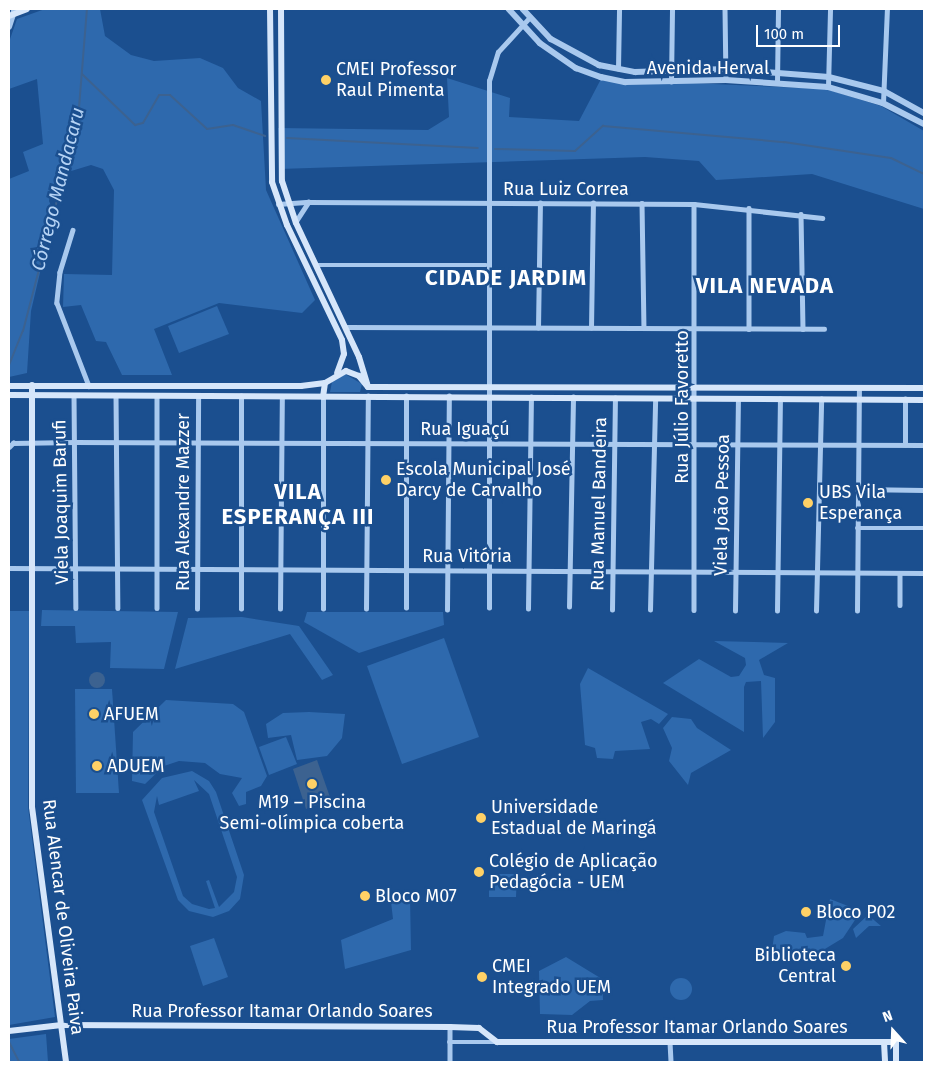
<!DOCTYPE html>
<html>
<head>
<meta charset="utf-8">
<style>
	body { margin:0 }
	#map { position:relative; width:933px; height:1071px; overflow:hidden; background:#1b4f8f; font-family:"Fira Sans",sans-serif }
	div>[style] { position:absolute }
	.green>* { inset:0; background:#2e69ad }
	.round { border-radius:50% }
	.water>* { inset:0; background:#3c6290 }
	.stream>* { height:2px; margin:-1px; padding:0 1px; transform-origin:1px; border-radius:1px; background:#3c6290 }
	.minor>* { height:4.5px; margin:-2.25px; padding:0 2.25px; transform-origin:2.25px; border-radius:2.25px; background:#a9c9ee }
	.tertiary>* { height:5.5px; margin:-2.75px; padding:0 2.75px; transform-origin:2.75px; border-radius:2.75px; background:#a9c9ee }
	.secondary>* { height:6px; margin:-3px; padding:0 3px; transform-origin:3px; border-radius:3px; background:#d6e6fa }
	.dots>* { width:14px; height:14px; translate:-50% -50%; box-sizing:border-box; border:2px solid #1b4f8f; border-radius:50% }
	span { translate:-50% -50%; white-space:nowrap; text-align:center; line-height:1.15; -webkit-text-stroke:5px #1b4f8f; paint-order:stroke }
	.street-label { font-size:18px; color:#fff }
	.poi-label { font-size:18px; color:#fff }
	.left { translate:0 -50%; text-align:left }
	.right { translate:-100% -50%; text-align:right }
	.water-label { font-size:19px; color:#b5d3f5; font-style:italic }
	.district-label { font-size:22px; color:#fff; font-weight:700; letter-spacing:1px }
	.frame { position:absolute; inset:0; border:10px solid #fff; pointer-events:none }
	.north { position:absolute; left:868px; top:1006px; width:50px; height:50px; -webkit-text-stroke:4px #1b4f8f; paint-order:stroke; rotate:340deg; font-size:14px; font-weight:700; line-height:20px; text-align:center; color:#fff }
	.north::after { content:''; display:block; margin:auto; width:18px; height:22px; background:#fff; clip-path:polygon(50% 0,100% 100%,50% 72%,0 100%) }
	.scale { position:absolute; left:756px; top:25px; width:84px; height:22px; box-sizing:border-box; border:2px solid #fff; border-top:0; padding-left:6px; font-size:15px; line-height:18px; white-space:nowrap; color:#fff; -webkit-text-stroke:4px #1b4f8f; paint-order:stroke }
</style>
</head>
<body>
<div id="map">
	<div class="green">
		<div style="clip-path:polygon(45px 9px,100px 9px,105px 36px,131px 55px,154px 61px,200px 58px,223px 68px,238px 88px,261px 101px,266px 190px,315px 300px,302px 313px,219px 303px,154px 329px,172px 375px,122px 375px,106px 342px,96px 341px,81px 305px,63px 307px,64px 274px,112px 275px,114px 190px,103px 169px,91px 165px,68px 172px,51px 190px,49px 201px,54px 213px,31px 311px,27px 373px,9px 377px,9px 179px,29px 171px,23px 152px,43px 144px,37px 79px,9px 89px,9px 42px,17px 19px)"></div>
		<div style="clip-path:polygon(447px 78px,510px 98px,509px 117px,579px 121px,601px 79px,826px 89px,881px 106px,924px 131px,924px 209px,812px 174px,716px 180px,699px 161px,645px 157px,279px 169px,278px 128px,428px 130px,449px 117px)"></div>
		<div style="clip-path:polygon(217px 306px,229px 334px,179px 353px,168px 326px)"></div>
		<div style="clip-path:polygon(345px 374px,362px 384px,360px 392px,330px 392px,332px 382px)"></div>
		<div style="clip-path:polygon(42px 610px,178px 612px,164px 669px,110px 668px,111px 642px,76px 643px,75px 626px,41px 626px)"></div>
		<div style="clip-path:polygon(9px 611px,29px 611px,28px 807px,55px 1017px,9px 1025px)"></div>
		<div style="clip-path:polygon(307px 612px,443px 612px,444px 625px,359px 653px,304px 622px)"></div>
		<div style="clip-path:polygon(242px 617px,299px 626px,333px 675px,322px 680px,290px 634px,175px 669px,188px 618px)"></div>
		<div style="clip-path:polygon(444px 638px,479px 737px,402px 764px,367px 666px)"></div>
		<div style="clip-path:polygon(714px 641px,788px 643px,759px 660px,764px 675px,775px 678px,775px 722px,763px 738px,761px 681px,746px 682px,744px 687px,744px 732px,663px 683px,699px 659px,731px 677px,739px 676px,746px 665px,745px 658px)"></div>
		<div style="clip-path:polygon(588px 668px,668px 714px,659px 724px,651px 719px,641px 722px,650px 749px,615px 751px,613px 759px,597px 758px,595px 748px,585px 745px,580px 684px)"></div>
		<div style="clip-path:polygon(112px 689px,119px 793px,76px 793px,75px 689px)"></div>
		<div style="clip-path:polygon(166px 700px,233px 704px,244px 712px,267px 776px,261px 786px,246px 792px,246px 804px,239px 806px,232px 793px,242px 778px,220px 774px,205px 763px,179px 761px,164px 766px,145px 784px,132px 781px,133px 732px)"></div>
		<div style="clip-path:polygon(309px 712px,345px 714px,342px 738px,327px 756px,297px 760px,291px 735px,268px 738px,266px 724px,283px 713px)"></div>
		<div style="clip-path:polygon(672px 717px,691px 719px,697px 728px,731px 750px,691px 773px,688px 785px,669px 761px,672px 748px,663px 728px)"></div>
		<div style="clip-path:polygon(286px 737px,297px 764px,269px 775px,259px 747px)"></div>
		<div style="clip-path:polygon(evenodd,192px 771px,209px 781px,216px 792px,244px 875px,240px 899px,229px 911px,213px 917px,189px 911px,178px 900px,142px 800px,162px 778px,192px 771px,194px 780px,209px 794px,237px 877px,234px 892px,219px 907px,209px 880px,206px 881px,215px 908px,209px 909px,192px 904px,183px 896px,154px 812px,157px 796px,159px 805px,199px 791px,194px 780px)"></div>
		<div style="clip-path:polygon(489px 874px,517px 874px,516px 897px,489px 897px)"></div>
		<div style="clip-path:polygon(410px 897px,411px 950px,345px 969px,341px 940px,393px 919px,391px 902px)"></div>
		<div style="clip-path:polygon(830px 899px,861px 911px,843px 938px,815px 955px,803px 950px,772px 950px,774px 936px,786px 931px,805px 933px,807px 938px,823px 936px)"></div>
		<div style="clip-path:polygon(868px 915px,881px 926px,869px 926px,856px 938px,853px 929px)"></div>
		<div style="clip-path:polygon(214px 938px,228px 977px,203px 986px,190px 946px)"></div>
		<div style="clip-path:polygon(566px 957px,602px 979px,603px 1000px,590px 1001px,572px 1015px,540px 1014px,539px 971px)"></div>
		<div class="round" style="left:670px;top:978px;width:22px;height:22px"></div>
		<div style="clip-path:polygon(46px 1034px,48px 1062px,9px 1062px,9px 1039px)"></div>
	</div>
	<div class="water">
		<div class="round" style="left:89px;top:672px;width:16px;height:16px"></div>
		<div style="clip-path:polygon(317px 760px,331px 800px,306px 809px,293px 769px)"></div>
	</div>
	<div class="stream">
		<div style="left:82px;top:74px;width:74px;rotate:43.9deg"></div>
		<div style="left:135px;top:125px;width:8px;rotate:-14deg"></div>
		<div style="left:143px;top:123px;width:32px;rotate:-60deg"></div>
		<div style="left:159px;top:95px;width:11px"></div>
		<div style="left:170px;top:95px;width:50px;rotate:42.6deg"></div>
		<div style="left:207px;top:129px;width:26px;rotate:-9deg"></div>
		<div style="left:233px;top:125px;width:34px;rotate:19deg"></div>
		<div style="left:287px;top:138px;width:191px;rotate:3deg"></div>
		<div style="left:495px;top:149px;width:80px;rotate:1.4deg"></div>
		<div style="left:575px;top:151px;width:38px;rotate:-42deg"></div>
		<div style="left:603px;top:126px;width:182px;rotate:5.1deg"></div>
		<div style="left:784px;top:142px;width:108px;rotate:8.5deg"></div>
		<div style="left:891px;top:158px;width:37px;rotate:26deg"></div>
		<div style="left:9px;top:365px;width:37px;rotate:-68deg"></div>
		<div style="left:23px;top:331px;width:218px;rotate:-75.4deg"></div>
		<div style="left:78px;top:120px;width:111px;rotate:-85.4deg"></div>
		<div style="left:9px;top:1042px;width:22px;rotate:63deg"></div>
	</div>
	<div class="minor">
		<div style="left:725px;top:9px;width:71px;rotate:89.2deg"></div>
		<div style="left:618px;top:69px;width:60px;rotate:-89deg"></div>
		<div style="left:671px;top:82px;width:73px;rotate:-89.2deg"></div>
		<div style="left:777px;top:82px;width:73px;rotate:-89.2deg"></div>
		<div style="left:828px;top:87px;width:78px;rotate:-88.5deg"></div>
		<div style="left:883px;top:103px;width:94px;rotate:-87.6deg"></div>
		<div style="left:309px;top:202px;width:385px;rotate:0.3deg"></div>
		<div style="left:694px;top:204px;width:129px;rotate:6.2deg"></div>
		<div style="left:642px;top:203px;width:125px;rotate:89.1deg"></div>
		<div style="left:278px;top:204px;width:31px;rotate:-4deg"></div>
		<div style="left:309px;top:202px;width:24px;rotate:123deg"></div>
		<div style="left:694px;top:204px;width:406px;rotate:90deg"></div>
		<div style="left:749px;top:208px;width:121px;rotate:90deg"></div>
		<div style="left:801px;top:214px;width:115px;rotate:89deg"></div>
		<div style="left:73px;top:230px;width:44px;rotate:107.2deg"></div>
		<div style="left:60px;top:272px;width:31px;rotate:96deg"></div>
		<div style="left:57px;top:303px;width:89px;rotate:68.9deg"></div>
		<div style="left:316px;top:265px;width:170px"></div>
		<div style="left:345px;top:327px;width:479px;rotate:0.2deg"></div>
		<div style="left:538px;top:328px;width:125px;rotate:-89.1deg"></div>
		<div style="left:591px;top:328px;width:125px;rotate:-89.1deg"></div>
		<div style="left:74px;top:395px;width:213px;rotate:89.5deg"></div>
		<div style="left:116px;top:395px;width:213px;rotate:89.5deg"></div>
		<div style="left:157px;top:396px;width:212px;rotate:90deg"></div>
		<div style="left:905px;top:445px;width:46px;rotate:-90deg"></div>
		<div style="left:9px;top:447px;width:6px;rotate:-45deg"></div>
		<div style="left:13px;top:443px;width:61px;rotate:-0.9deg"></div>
		<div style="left:74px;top:442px;width:850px;rotate:0.2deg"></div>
		<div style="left:857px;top:489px;width:67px;rotate:0.9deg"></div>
		<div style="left:857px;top:528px;width:67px"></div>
		<div style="left:9px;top:568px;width:915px;rotate:0.31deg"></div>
		<div style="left:900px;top:573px;width:32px;rotate:90deg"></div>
		<div style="left:569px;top:607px;width:210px;rotate:-88.9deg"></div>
		<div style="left:406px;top:608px;width:212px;rotate:-90deg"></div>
		<div style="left:489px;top:608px;width:527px;rotate:-90deg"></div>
		<div style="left:489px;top:81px;width:30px;rotate:-73deg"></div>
		<div style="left:498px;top:52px;width:47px;rotate:-47.6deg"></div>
		<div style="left:197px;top:609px;width:213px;rotate:-89.7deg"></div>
		<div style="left:241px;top:609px;width:213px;rotate:-90deg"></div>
		<div style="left:280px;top:609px;width:212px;rotate:-89.5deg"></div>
		<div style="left:323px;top:609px;width:212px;rotate:-90deg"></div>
		<div style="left:366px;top:609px;width:213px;rotate:-89.5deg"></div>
		<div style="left:528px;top:609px;width:212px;rotate:-89.2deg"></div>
		<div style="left:447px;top:610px;width:214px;rotate:-89.5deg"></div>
		<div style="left:612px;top:610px;width:212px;rotate:-89.2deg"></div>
		<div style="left:650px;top:610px;width:211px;rotate:-88.6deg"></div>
		<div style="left:735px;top:611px;width:212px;rotate:-89.2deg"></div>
		<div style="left:777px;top:611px;width:212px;rotate:-89.2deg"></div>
		<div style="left:816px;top:611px;width:212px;rotate:-88.6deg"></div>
		<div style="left:857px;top:611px;width:223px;rotate:-89.5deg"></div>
		<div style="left:450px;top:1027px;width:35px;rotate:90deg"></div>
		<div style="left:449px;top:1042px;width:47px"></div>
		<div style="left:670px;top:1042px;width:20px;rotate:87deg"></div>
	</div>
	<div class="tertiary">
		<div style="left:509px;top:9px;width:46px;rotate:47.6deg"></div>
		<div style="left:540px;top:43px;width:44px;rotate:34.8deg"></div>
		<div style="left:576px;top:68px;width:27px;rotate:20deg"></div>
		<div style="left:601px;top:77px;width:25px;rotate:12deg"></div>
		<div style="left:625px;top:82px;width:101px;rotate:-1.1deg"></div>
		<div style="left:726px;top:80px;width:102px;rotate:3.9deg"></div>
		<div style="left:828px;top:87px;width:57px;rotate:16.2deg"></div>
		<div style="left:883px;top:103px;width:46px;rotate:27.1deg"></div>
		<div style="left:523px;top:9px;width:41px;rotate:47deg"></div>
		<div style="left:551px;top:39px;width:55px;rotate:28.4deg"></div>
		<div style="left:599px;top:65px;width:37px;rotate:11deg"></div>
		<div style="left:635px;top:72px;width:91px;rotate:-1.9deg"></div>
		<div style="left:726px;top:69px;width:103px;rotate:4.4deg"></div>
		<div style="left:829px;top:77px;width:57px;rotate:14.3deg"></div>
		<div style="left:884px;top:91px;width:46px;rotate:28.8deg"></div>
		<div style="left:9px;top:27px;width:19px;rotate:-72deg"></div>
	</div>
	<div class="secondary">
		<div style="left:270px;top:9px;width:173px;rotate:89.3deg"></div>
		<div style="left:272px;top:182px;width:46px;rotate:70.8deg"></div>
		<div style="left:287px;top:225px;width:127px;rotate:64.4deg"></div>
		<div style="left:342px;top:340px;width:14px;rotate:82deg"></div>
		<div style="left:344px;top:354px;width:20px;rotate:110deg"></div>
		<div style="left:281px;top:9px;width:172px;rotate:89.7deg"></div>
		<div style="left:282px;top:181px;width:44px;rotate:71.6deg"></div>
		<div style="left:296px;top:223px;width:148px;rotate:64.8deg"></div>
		<div style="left:359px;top:357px;width:28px;rotate:73deg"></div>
		<div style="left:9px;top:16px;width:19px;rotate:-21deg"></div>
		<div style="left:32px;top:385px;width:422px;rotate:90deg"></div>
		<div style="left:32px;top:807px;width:257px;rotate:82.4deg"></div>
		<div style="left:9px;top:386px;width:292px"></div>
		<div style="left:301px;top:386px;width:24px;rotate:-7deg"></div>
		<div style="left:325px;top:383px;width:24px;rotate:-30deg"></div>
		<div style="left:346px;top:371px;width:14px;rotate:21deg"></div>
		<div style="left:359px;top:376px;width:14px;rotate:51deg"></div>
		<div style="left:368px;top:387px;width:556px;rotate:0.1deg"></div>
		<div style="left:9px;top:395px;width:915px;rotate:0.31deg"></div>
		<div style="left:323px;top:397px;width:14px;rotate:-82deg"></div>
		<div style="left:9px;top:1031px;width:53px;rotate:-6.5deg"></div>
		<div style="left:62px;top:1025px;width:388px;rotate:0.3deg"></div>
		<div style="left:450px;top:1027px;width:29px;rotate:2deg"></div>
		<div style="left:479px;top:1028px;width:23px;rotate:38deg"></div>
		<div style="left:497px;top:1042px;width:399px"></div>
		<div style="left:896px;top:1042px;width:20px;rotate:90deg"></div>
		<div style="left:884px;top:1042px;width:20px;rotate:87deg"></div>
	</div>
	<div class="dots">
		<div style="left:326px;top:80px;background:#ffd166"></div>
		<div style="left:386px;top:480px;background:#ffd166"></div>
		<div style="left:808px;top:503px;background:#ffd166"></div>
		<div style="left:94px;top:714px;background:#ffd166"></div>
		<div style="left:97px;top:766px;background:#ffd166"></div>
		<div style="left:312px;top:784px;background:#ffd166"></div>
		<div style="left:481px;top:818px;background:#ffd166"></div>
		<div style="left:479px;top:872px;background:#ffd166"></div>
		<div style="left:365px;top:896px;background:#ffd166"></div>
		<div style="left:806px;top:912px;background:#ffd166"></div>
		<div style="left:846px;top:966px;background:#ffd166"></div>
		<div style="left:482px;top:977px;background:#ffd166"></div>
	</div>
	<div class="street-label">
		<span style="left:708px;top:68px">Avenida Herval</span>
		<span style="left:566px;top:189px">Rua Luiz Correa</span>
		<span style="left:682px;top:407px;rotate:-90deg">Rua Júlio Favoretto</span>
		<span style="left:465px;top:429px">Rua Iguaçú</span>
		<span style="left:61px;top:502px;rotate:-91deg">Viela Joaquim Barufi</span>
		<span style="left:183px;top:502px;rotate:-90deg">Rua Alexandre Mazzer</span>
		<span style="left:599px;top:504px;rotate:-89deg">Rua Manuel Bandeira</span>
		<span style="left:722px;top:505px;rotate:-89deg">Viela João Pessoa</span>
		<span style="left:467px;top:556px">Rua Vitória</span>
		<span style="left:63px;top:917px;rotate:83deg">Rua Alencar de Oliveira Paiva</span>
		<span style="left:282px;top:1011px">Rua Professor Itamar Orlando Soares</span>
		<span style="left:697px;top:1027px">Rua Professor Itamar Orlando Soares</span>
	</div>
	<div class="poi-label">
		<span class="left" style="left:336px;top:80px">CMEI Professor<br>Raul Pimenta</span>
		<span class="left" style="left:396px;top:480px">Escola Municipal José<br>Darcy de Carvalho</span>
		<span class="left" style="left:819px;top:503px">UBS Vila<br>Esperança</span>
		<span class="left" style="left:104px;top:714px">AFUEM</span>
		<span class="left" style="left:107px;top:766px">ADUEM</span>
		<span style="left:312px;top:813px">M19 – Piscina<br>Semi-olímpica coberta</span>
		<span class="left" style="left:491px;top:818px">Universidade<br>Estadual de Maringá</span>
		<span class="left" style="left:489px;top:872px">Colégio de Aplicação<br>Pedagócia - UEM</span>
		<span class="left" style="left:375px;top:896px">Bloco M07</span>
		<span class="left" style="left:816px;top:912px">Bloco P02</span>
		<span class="right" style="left:836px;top:966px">Biblioteca<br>Central</span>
		<span class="left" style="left:492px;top:977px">CMEI<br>Integrado UEM</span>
	</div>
	<div class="water-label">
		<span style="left:58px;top:189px;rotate:-76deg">Córrego Mandacaru</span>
	</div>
	<div class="district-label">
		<span style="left:506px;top:278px">CIDADE JARDIM</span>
		<span style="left:765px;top:286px">VILA NEVADA</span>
		<span style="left:298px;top:504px">VILA<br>ESPERANÇA III</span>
	</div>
	<div class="frame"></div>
	<div class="north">N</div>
	<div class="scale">100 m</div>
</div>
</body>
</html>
